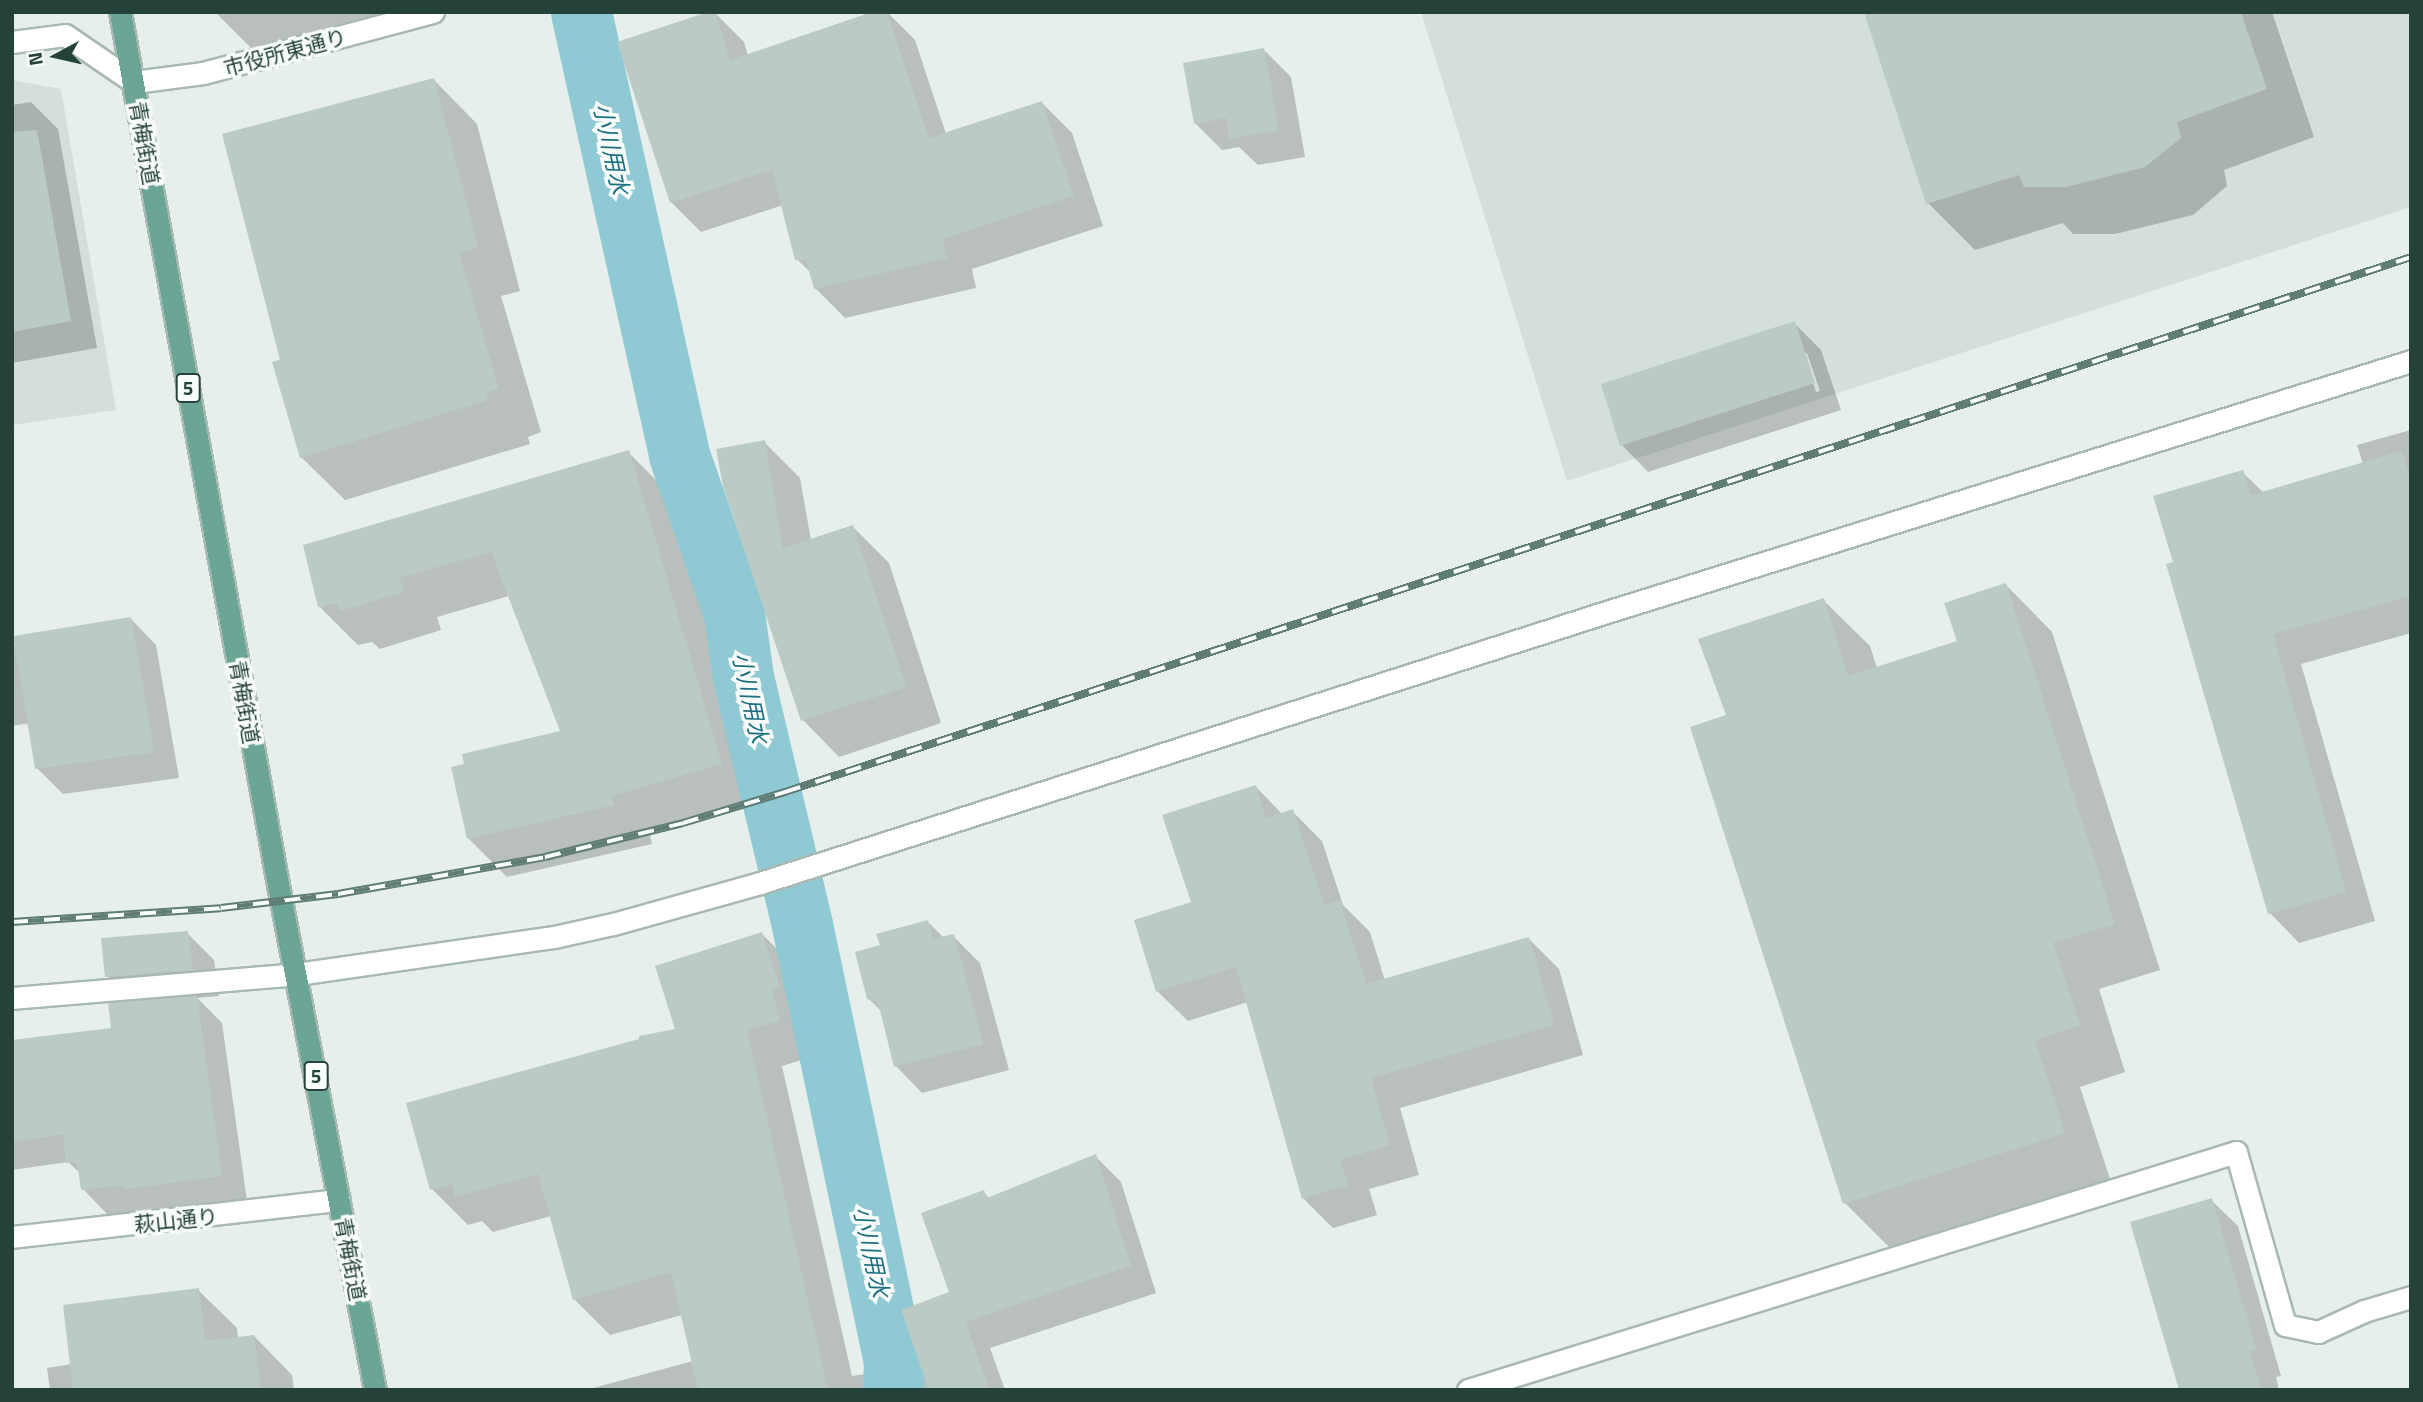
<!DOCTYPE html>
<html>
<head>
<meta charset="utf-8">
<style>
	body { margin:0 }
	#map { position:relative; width:2423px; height:1402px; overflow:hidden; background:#e6efeb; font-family:"Titillium Web","Noto Sans JP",sans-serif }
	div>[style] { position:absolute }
	.built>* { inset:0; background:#d4dfda }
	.shadow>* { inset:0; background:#0003 }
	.canal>* { height:61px; margin:-30.5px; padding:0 30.5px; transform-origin:30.5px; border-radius:30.5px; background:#8ec9d4 }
	.building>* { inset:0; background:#bbcac4 }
	.roads { filter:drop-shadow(2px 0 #a8b8b2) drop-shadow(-2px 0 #a8b8b2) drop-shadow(0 2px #a8b8b2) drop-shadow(0 -2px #a8b8b2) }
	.minor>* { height:21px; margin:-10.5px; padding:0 10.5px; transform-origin:10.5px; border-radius:10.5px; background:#fff }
	.major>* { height:21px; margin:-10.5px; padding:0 10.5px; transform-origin:10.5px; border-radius:10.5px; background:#6aa596 }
	.rail>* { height:8px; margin-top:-4px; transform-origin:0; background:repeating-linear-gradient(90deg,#f7fbf9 0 16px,#5f7d75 0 32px); box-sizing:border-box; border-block:2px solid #5f7d75 }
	span { translate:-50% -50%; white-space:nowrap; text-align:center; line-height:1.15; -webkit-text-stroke:7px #f7fbf9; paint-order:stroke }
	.shield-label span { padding:2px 5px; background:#f7fbf9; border:2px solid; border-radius:5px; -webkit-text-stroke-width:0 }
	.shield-label { font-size:19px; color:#24423a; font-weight:700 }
	.street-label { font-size:21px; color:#24423a }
	.water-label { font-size:23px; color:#1c6f80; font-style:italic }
	.frame { position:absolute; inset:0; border:14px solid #24423a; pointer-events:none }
	.north { position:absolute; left:21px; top:21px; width:70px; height:70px; -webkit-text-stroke:5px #f7fbf9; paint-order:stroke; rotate:262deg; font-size:19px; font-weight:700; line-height:28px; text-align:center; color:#24423a }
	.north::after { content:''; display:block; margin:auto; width:24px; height:32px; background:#24423a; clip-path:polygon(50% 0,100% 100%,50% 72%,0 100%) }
</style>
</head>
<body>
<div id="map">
	<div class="built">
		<div style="clip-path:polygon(1421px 12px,2411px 12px,2411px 207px,1567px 481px)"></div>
		<div style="clip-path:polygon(12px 80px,61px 89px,116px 410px,12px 425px)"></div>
	</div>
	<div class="shadow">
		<div style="clip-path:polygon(215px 12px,414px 12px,322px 30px,324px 37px,253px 50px)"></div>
		<div style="clip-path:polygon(714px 12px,744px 42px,748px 56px,878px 12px,887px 12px,915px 40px,946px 134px,1042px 103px,1072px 133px,1103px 226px,972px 269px,976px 288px,845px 318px,815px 288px,811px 273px,797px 259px,783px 205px,701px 232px,671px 202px)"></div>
		<div style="clip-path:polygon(1866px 12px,2272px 12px,2314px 137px,2224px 170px,2227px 186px,2193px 215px,2115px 234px,2073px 234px,2063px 223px,1975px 250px,1928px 203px)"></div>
		<div style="clip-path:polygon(1264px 50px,1291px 77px,1305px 157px,1258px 165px,1239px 147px,1222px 150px,1195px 123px)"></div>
		<div style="clip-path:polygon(434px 80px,477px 124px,520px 291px,501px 296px,541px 432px,528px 437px,530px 444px,345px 500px,301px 457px,282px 361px)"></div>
		<div style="clip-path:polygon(31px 102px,58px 129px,97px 348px,12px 363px,12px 105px)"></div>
		<div style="clip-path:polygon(evenodd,1794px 323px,1821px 350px,1841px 410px,1648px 472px,1622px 445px,1794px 323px,1803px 353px,1807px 353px,1820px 391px,1816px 392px,1803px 353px)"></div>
		<div style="clip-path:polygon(2411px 430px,2411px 633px,2301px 664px,2375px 921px,2299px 943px,2270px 913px,2175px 563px,2242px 472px,2264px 493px,2363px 464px,2357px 445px)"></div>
		<div style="clip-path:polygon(764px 442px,800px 478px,811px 540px,853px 527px,889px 563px,941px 723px,839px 757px,803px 720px,725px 486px)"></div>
		<div style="clip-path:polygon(628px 452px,667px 491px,759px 803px,650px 835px,652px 844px,507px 877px,469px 839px,562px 732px,509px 596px,437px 617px,441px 630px,380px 649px,372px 642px,358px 645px,319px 606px)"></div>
		<div style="clip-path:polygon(2006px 585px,2052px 632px,2160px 970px,2099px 989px,2125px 1072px,2080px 1087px,2110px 1179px,1891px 1249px,1845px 1203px,1728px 716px,1823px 600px,1870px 646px,1877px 668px,1959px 642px)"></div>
		<div style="clip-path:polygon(130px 618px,156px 645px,179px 778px,63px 794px,37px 768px,30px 723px,12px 726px,12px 646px)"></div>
		<div style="clip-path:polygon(1256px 787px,1282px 814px,1292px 811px,1322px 841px,1343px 905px,1370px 932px,1385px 981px,1529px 939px,1559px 969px,1583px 1055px,1400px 1108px,1419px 1175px,1369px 1189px,1377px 1215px,1333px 1228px,1303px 1198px,1248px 1002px,1188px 1021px,1157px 991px,1193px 904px)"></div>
		<div style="clip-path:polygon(928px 922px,944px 938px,953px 936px,980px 963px,1009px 1070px,922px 1093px,896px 1066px,882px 1012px,868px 998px,882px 947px)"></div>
		<div style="clip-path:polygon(187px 933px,214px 960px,219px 996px,197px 998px,222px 1023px,247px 1201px,152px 1214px,149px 1210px,108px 1215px,83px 1189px,81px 1174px,68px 1162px,12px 1170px,12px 1041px,113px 1030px,133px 1003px,107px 976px)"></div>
		<div style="clip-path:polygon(762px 934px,798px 970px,815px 1022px,807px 1025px,815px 1056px,782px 1066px,852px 1376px,885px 1371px,904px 1390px,586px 1390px,693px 1361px,682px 1315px,610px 1335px,574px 1299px,551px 1216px,493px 1232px,482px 1221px,468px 1225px,432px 1189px,677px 1030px)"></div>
		<div style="clip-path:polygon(1095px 1156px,1121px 1182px,1156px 1293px,990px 1348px,1005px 1390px,909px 1390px,901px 1368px,922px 1364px,951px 1293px,983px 1192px,990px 1199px)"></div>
		<div style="clip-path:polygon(2211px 1200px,2238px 1226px,2281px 1376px,2276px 1377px,2279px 1390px,2170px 1390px,2180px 1387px)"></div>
		<div style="clip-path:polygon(198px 1290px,237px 1328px,238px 1338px,254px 1336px,292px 1375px,294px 1390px,50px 1390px,47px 1368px,72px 1364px)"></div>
	</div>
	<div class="canal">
		<div style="left:581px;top:12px;width:454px;rotate:77.5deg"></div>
		<div style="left:679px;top:455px;width:167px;rotate:70.8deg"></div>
		<div style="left:734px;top:613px;width:65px;rotate:82deg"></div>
		<div style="left:743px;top:677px;width:255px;rotate:76.6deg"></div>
		<div style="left:802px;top:925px;width:446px;rotate:78.1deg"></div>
		<div style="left:894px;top:1361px;width:29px;rotate:92deg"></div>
	</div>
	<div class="building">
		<div style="clip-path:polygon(708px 12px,715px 12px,730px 60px,872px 12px,887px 12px,929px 138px,1042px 101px,1074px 196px,943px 239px,947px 258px,814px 289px,806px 260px,795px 260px,772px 170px,670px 203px,617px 42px)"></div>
		<div style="clip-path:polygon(1864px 12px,2241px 12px,2267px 89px,2177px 122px,2181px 138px,2145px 167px,2066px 187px,2024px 187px,2019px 175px,1926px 204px)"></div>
		<div style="clip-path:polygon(1264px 48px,1279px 131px,1229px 139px,1226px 118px,1194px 124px,1183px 63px)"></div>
		<div style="clip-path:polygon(434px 78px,478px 248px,459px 253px,499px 389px,486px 393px,488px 400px,300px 458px,272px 362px,280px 360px,222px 134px)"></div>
		<div style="clip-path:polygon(37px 130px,71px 321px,12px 332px,12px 132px)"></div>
		<div style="clip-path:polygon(1795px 321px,1815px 383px,1620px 446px,1601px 384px)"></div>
		<div style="clip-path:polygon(765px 440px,783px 548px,853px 525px,906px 687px,801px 721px,723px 486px,716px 449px)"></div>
		<div style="clip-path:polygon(629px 450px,722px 764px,612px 796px,614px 805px,467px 839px,451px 767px,464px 764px,462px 754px,560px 731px,491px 552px,399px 578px,404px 592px,340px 611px,337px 603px,318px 607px,303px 545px)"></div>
		<div style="clip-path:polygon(2402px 451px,2411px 481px,2411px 596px,2273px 634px,2346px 892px,2268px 914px,2166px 564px,2173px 562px,2153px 496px,2243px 470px,2251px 495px)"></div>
		<div style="clip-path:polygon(2006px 583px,2115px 924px,2053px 943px,2080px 1025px,2035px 1040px,2065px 1133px,1843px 1204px,1690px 727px,1726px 715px,1698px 639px,1824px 598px,1848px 676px,1957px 641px,1944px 603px)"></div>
		<div style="clip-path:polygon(131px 617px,154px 752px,35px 769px,13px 636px)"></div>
		<div style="clip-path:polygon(1256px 785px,1266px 818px,1293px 809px,1324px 905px,1340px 900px,1366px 984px,1529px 937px,1554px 1025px,1371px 1078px,1390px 1145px,1340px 1160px,1348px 1185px,1302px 1199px,1236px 967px,1156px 992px,1134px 920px,1191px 902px,1162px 815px)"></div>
		<div style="clip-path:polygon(928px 920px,933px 939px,954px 934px,983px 1044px,894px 1067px,878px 1002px,867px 999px,855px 952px,880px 945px,876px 934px)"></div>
		<div style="clip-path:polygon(188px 931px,193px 970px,105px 977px,101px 938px)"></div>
		<div style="clip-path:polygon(762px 932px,780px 987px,772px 989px,780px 1021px,747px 1030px,828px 1390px,698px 1390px,671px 1272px,573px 1300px,538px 1174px,455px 1197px,453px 1184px,430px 1190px,406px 1103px,639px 1039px,639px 1036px,675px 1029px,655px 966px)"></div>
		<div style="clip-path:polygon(197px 996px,222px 1176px,125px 1189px,124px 1185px,81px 1190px,77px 1162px,66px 1163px,63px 1134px,12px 1142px,12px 1040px,111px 1028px,108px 1003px)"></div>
		<div style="clip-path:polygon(1096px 1154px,1131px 1266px,965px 1322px,990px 1390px,929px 1390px,901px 1310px,949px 1292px,921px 1213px,984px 1190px,987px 1198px)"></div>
		<div style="clip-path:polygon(2212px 1198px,2256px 1349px,2250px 1351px,2261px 1390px,2179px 1390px,2130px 1222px)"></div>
		<div style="clip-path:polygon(199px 1288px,205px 1341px,254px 1335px,261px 1390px,73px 1390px,63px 1305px)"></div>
	</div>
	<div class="roads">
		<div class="minor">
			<div style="left:12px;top:42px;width:53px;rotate:-7.5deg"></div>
			<div style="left:65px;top:35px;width:83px;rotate:34.3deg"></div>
			<div style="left:134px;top:82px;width:70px;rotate:-7.4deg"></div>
			<div style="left:203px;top:73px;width:238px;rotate:-14.9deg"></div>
			<div style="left:12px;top:998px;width:286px;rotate:-4.8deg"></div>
			<div style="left:297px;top:974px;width:260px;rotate:-8.2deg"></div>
			<div style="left:554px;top:937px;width:60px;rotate:-12.4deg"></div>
			<div style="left:613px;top:924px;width:153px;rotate:-15.6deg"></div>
			<div style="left:760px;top:883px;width:879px;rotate:-17.75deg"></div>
			<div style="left:1597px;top:615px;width:853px;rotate:-17.33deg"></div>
			<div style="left:12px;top:1237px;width:329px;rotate:-6.5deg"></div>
			<div style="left:1468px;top:1390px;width:804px;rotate:-17.22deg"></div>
			<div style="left:2236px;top:1152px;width:180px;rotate:74.2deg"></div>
			<div style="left:2285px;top:1325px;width:34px;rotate:12deg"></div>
			<div style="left:2318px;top:1332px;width:51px;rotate:-24.5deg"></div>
			<div style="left:2364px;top:1311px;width:49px;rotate:-16.6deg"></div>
		</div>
		<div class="major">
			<div style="left:120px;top:12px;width:876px;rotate:79.74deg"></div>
			<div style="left:276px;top:874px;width:525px;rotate:79.14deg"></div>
		</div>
	</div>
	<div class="rail">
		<div style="left:12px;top:922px;width:209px;rotate:-3.8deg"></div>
		<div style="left:221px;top:908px;width:118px;rotate:-6.8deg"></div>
		<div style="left:338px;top:894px;width:210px;rotate:-10.1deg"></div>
		<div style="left:545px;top:857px;width:142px;rotate:-13.8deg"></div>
		<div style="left:683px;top:823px;width:107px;rotate:-16.9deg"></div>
		<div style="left:785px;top:792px;width:1712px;rotate:-18.21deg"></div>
	</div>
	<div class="shield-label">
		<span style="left:188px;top:388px">5</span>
		<span style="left:316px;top:1076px">5</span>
	</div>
	<div class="street-label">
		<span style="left:285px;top:52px;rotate:-15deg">市役所東通り</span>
		<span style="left:145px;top:143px;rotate:80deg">青梅街道</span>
		<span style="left:245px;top:702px;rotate:80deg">青梅街道</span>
		<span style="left:176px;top:1220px;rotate:-6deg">萩山通り</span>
		<span style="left:351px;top:1259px;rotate:79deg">青梅街道</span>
	</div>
	<div class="water-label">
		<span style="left:611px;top:149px;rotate:78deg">小川用水</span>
		<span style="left:750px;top:698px;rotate:78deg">小川用水</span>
		<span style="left:871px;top:1252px;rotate:78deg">小川用水</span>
	</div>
	<div class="frame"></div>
	<div class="north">N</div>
</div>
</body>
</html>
